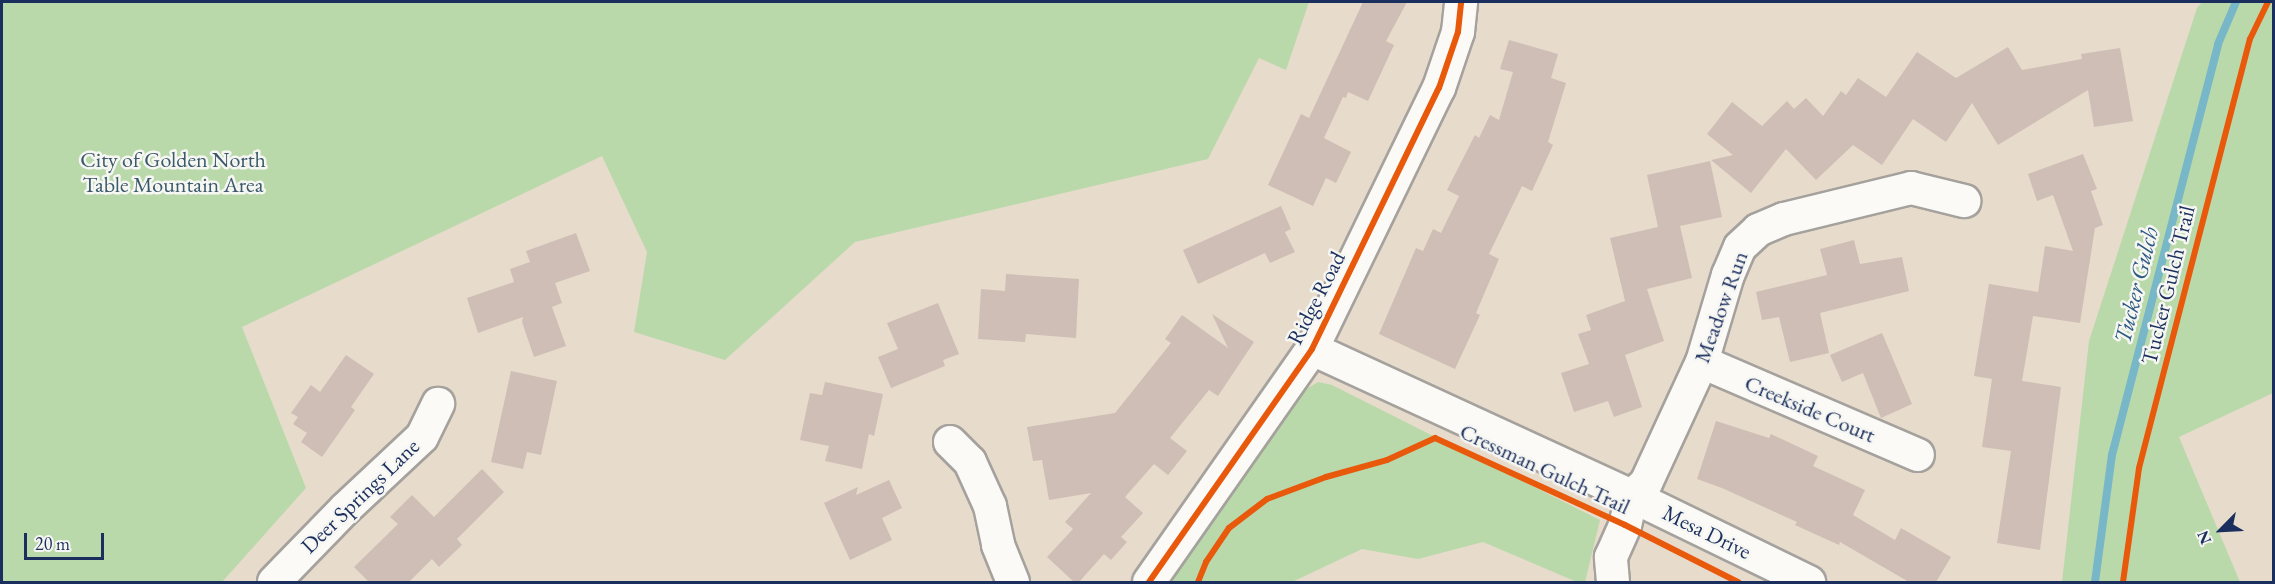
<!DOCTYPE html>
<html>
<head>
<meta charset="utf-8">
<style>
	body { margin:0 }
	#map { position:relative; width:2275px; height:584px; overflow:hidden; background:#e7dbcb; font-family:"EB Garamond",serif }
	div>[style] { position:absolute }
	.green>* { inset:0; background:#bad9aa }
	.stream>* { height:8px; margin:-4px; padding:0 4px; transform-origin:4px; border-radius:4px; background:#78b7c8 }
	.building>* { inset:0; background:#cfbeb5 }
	.roads { filter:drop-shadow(2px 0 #a5a19d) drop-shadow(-2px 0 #a5a19d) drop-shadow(0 2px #a5a19d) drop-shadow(0 -2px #a5a19d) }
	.street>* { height:32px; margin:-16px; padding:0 16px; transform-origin:16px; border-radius:16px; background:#fbfaf7 }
	.cycleway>* { height:6px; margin:-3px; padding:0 3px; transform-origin:3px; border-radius:3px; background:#e8590c }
	span { translate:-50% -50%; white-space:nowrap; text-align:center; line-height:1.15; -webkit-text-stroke:5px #f6f6f2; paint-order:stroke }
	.park-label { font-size:22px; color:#3a596a }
	.street-label { font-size:22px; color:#1b2f5e }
	.water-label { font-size:24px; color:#2b5983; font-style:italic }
	.frame { position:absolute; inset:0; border:3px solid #1b2f5e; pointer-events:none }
	.north { position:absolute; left:2191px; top:500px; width:60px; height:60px; -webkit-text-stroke:4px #f6f6f2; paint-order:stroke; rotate:246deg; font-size:16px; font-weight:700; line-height:24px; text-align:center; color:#1b2f5e }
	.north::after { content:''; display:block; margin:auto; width:21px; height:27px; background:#1b2f5e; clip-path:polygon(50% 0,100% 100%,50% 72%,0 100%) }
	.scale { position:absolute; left:24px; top:533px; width:80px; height:27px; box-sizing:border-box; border:3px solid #1b2f5e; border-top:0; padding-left:8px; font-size:18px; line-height:21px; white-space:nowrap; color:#1b2f5e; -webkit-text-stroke:4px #f6f6f2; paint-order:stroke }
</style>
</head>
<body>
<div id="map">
	<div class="green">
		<div style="clip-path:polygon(2px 2px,1309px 2px,1286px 70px,1259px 58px,1208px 159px,855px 242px,725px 360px,634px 332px,647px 252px,602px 156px,242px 327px,306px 488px,222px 582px,2px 582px)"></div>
		<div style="clip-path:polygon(2202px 2px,2273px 2px,2273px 393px,2179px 437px,2240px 582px,2062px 582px,2089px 341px,2197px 8px)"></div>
		<div style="clip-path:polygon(1318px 382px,1332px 385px,1600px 520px,1585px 582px,1577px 582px,1483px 542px,1418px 559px,1362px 549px,1292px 582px,1171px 582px,1303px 391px)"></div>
	</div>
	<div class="stream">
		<div style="left:2095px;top:582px;width:128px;rotate:-82.4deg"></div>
		<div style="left:2112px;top:455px;width:424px;rotate:-75.5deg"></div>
		<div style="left:2218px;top:44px;width:46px;rotate:-66.8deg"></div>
	</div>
	<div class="building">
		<div style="clip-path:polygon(1363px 2px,1407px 2px,1386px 41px,1394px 45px,1368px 101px,1348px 92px,1346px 98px,1343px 97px,1324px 138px,1351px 152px,1336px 183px,1326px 178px,1313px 206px,1268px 185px,1301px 114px,1309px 118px)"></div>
		<div style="clip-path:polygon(1509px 40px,1558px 54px,1551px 78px,1566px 83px,1548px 142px,1553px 145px,1532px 191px,1522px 186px,1489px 254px,1499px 259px,1476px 313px,1480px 315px,1455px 369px,1379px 334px,1416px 248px,1423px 251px,1433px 229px,1441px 233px,1459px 196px,1447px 190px,1475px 135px,1479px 138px,1490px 115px,1499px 120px,1513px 72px,1500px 69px)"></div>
		<div style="clip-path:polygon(2008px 47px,2022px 70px,2082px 59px,2081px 54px,2120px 48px,2133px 121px,2094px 127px,2088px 90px,1998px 145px,1972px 103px,1946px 142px,1913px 119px,1882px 165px,1853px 145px,1816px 180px,1786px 149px,1751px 193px,1711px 160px,1733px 155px,1707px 134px,1732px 102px,1762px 126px,1787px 101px,1794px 109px,1806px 98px,1823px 116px,1841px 91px,1846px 95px,1858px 78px,1886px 97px,1917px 52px,1956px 78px)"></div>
		<div style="clip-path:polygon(2083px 154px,2097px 189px,2091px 191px,2103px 225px,2095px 228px,2080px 323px,2033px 316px,2022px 381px,2061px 387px,2040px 550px,1997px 543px,2011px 451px,1982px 447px,1992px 379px,1974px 376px,1989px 284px,2038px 292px,2045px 246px,2073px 251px,2053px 195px,2037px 201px,2028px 174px)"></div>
		<div style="clip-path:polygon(1710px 161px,1722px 217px,1680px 226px,1692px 278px,1647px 289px,1664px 341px,1625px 355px,1642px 407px,1614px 417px,1608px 401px,1574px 412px,1561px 373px,1589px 364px,1578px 334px,1591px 330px,1586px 315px,1625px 301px,1610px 238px,1658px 227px,1647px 175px)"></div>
		<div style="clip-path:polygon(1281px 206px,1291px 229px,1285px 232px,1295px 252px,1270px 263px,1265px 253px,1198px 284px,1183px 250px)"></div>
		<div style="clip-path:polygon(576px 233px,590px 271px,555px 283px,562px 303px,552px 307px,566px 346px,534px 357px,522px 322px,523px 317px,478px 333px,467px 298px,514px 282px,510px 269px,530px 262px,526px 251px)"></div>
		<div style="clip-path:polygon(1854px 240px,1860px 264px,1902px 257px,1909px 291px,1820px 313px,1829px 353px,1790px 362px,1779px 317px,1762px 320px,1756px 292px,1827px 275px,1820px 249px)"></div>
		<div style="clip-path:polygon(1006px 274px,1079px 279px,1076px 338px,1026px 334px,1025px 342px,978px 339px,981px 289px,1005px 291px)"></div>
		<div style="clip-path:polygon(938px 303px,959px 354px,943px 360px,945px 366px,891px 388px,878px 357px,898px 349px,887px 323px)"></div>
		<div style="clip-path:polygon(1212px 314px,1254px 342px,1218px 396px,1209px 390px,1170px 438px,1187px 451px,1168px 475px,1154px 464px,1125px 497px,1143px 513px,1121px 537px,1127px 542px,1111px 560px,1104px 554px,1079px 582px,1074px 582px,1047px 557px,1073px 529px,1065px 522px,1091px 493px,1049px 500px,1042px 460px,1033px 461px,1027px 427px,1115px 413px,1171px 343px,1165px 339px,1182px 315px,1228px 348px)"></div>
		<div style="clip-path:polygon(1882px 333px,1912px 404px,1881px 418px,1863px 373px,1842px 382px,1830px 355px)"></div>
		<div style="clip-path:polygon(346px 355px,374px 374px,351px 407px,355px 410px,322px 457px,301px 442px,307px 433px,293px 424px,298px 417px,291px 413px,311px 385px,320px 392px)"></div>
		<div style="clip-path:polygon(511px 371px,557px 381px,541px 455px,527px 452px,523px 469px,491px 462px)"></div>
		<div style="clip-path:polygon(825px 382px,883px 394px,874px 436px,869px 434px,862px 469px,825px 461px,829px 446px,800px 440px,810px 393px,822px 395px)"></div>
		<div style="clip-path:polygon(1716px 421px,1769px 438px,1771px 434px,1818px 456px,1813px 466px,1865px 490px,1853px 515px,1895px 540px,1901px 528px,1951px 557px,1936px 582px,1909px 582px,1840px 542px,1839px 545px,1795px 525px,1797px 522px,1722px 488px,1697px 479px)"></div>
		<div style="clip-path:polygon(482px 469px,504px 492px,457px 539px,462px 545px,439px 567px,432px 559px,409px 582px,369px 582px,354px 567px,398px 524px,390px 517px,412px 495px,434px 517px)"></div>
		<div style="clip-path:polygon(889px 480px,902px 508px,882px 518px,892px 540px,850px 560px,824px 503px,858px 487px,856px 495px)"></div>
	</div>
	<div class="roads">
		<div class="street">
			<div style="left:1312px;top:349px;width:352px;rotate:24.7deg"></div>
			<div style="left:1632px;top:496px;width:197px;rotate:25.9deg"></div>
			<div style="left:1702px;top:362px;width:235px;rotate:23.3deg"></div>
			<div style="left:950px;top:442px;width:28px;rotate:45deg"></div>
			<div style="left:970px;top:462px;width:48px;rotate:65.6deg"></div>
			<div style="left:990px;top:506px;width:40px;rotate:78deg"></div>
			<div style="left:998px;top:545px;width:40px;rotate:68deg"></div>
			<div style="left:274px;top:582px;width:102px;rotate:-45.8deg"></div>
			<div style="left:345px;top:509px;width:105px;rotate:-43.1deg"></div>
			<div style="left:422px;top:437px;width:37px;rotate:-64deg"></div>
			<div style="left:1149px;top:582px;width:284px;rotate:-55deg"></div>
			<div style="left:1312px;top:349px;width:290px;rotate:-64.1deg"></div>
			<div style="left:1439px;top:88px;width:59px;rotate:-71.3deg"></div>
			<div style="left:1458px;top:32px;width:30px;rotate:-84deg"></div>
			<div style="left:1613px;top:582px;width:25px;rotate:-95deg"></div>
			<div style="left:1611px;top:557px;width:35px;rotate:-66deg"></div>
			<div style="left:1625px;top:525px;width:30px;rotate:-76deg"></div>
			<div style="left:1632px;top:496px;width:19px;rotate:-43deg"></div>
			<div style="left:1646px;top:483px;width:133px;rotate:-65.2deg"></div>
			<div style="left:1702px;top:362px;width:91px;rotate:-73.4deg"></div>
			<div style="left:1728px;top:275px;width:30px;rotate:-67deg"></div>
			<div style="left:1740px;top:247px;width:25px;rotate:-43deg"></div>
			<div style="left:1758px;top:230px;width:28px;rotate:-23deg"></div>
			<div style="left:1784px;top:219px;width:131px;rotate:-13.7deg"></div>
			<div style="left:1911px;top:188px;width:55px;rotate:13.8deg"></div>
		</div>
	</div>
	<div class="cycleway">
		<div style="left:1149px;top:582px;width:284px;rotate:-55deg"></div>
		<div style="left:1312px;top:349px;width:290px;rotate:-64.1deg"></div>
		<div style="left:1439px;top:88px;width:59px;rotate:-71.3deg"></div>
		<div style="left:1458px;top:32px;width:30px;rotate:-84deg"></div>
		<div style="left:1198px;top:582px;width:22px;rotate:-68deg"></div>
		<div style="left:1206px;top:562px;width:41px;rotate:-55.9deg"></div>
		<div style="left:1229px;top:528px;width:48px;rotate:-37.3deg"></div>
		<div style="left:1267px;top:499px;width:63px;rotate:-20.4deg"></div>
		<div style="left:1326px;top:477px;width:63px;rotate:-15.6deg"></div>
		<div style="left:1387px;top:460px;width:53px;rotate:-24.6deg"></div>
		<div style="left:1435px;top:438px;width:209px;rotate:24.6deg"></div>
		<div style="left:1625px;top:525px;width:127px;rotate:26.8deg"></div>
		<div style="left:2123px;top:582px;width:115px;rotate:-82deg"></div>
		<div style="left:2139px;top:468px;width:443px;rotate:-75.5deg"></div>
		<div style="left:2250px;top:39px;width:41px;rotate:-64.1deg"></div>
	</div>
	<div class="park-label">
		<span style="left:173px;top:172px">City of Golden North<br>Table Mountain Area</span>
	</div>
	<div class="street-label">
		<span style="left:2168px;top:285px;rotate:-76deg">Tucker Gulch Trail</span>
		<span style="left:1316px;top:298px;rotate:-63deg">Ridge Road</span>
		<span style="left:1721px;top:307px;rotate:-70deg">Meadow Run</span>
		<span style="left:1810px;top:409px;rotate:23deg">Creekside Court</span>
		<span style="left:1545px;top:469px;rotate:25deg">Cressman Gulch Trail</span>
		<span style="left:360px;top:496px;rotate:-44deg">Deer Springs Lane</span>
		<span style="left:1707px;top:532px;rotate:26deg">Mesa Drive</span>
	</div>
	<div class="water-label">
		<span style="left:2136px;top:285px;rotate:-76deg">Tucker Gulch</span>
	</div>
	<div class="frame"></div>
	<div class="north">N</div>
	<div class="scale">20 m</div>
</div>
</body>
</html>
